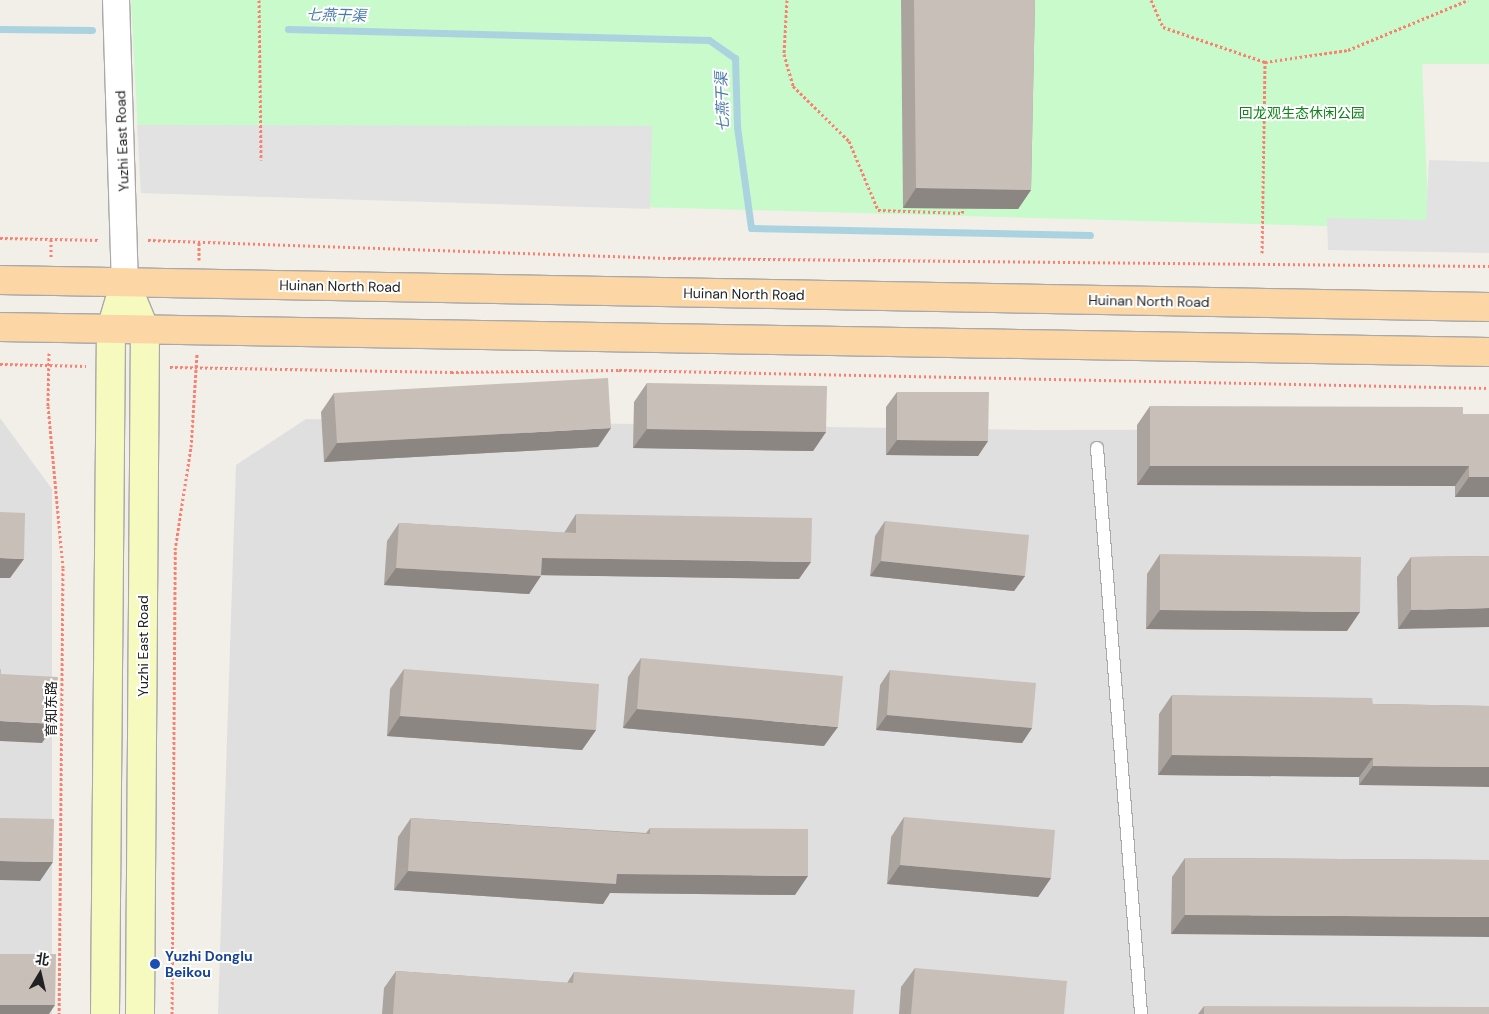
<!DOCTYPE html>
<html>
<head>
<meta charset="utf-8">
<style>
	body { margin:0 }
	#map { position:relative; width:1489px; height:1014px; overflow:hidden; background:#f2efe9; font-family:"DM Sans","Noto Sans SC",sans-serif }
	div>[style] { position:absolute }
	.residential>* { inset:0; background:#e0dfdf }
	.park>* { inset:0; background:#c8facc }
	.parking>* { inset:0; background:#e2e2e2 }
	.stream>* { height:7px; margin:-3.5px; padding:0 3.5px; transform-origin:3.5px; border-radius:3.5px; background:#aad3df }
	.path>* { height:3px; margin-top:-1.5px; transform-origin:0; background:repeating-linear-gradient(90deg,#fa8072 0 2.5px,transparent 0 5px) }
	.roads { filter:drop-shadow(1px 0 #a9a9a9) drop-shadow(-1px 0 #a9a9a9) drop-shadow(0 1px #a9a9a9) drop-shadow(0 -1px #a9a9a9) }
	.lane>* { height:12px; margin:-6px; padding:0 6px; transform-origin:6px; border-radius:6px; background:#fff }
	.street>* { height:26px; margin:-13px; padding:0 13px; transform-origin:13px; border-radius:13px; background:#fff }
	.secondary>* { height:28px; margin:-14px; padding:0 14px; transform-origin:14px; border-radius:14px; background:#f7fabf }
	.primary>* { height:28px; margin:-14px; padding:0 14px; transform-origin:14px; border-radius:14px; background:#fcd6a4 }
	.wall>* { inset:0; background:#aba49e }
	.shaded-wall>* { inset:0; background:#8b8681 }
	.building>* { inset:0; background:#c7bfb8 }
	.dots>* { width:14px; height:14px; translate:-50% -50%; box-sizing:border-box; border:2px solid #fff; border-radius:50% }
	span { translate:-50% -50%; white-space:nowrap; text-align:center; line-height:1.15; -webkit-text-stroke:4px #fff; paint-order:stroke }
	.park-label { font-size:14px; color:#0c8416 }
	.street-label { font-size:14px; color:#222 }
	.transit-label { font-size:14px; color:#164399; font-weight:700 }
	.left { translate:0 -50%; text-align:left }
	.water-label { font-size:15px; color:#4a7aab; font-style:italic }
	.north { position:absolute; left:15px; top:949px; width:50px; height:50px; -webkit-text-stroke:4px #fff; paint-order:stroke; rotate:9deg; font-size:14px; font-weight:700; line-height:20px; text-align:center; color:#222 }
	.north::after { content:''; display:block; margin:auto; width:18px; height:22px; background:#222; clip-path:polygon(50% 0,100% 100%,50% 72%,0 100%) }
</style>
</head>
<body>
<div id="map">
	<div class="residential">
		<div style="clip-path:polygon(0 418px,52px 489px,52px 1014px,0 1014px)"></div>
		<div style="clip-path:polygon(306px 419px,1030px 430px,1489px 429px,1489px 1014px,218px 1014px,236px 465px)"></div>
	</div>
	<div class="park">
		<div style="clip-path:polygon(131px 0,1489px 0,1489px 64px,1422px 64px,1429px 229px,141px 193px)"></div>
	</div>
	<div class="parking">
		<div style="clip-path:polygon(137px 125px,652px 126px,650px 209px,141px 193px)"></div>
		<div style="clip-path:polygon(1429px 160px,1489px 162px,1489px 253px,1328px 250px,1327px 218px,1426px 220px)"></div>
	</div>
	<div class="stream">
		<div style="left:0;top:29px;width:92px;rotate:0.6deg"></div>
		<div style="left:288px;top:29px;width:421px;rotate:1.5deg"></div>
		<div style="left:709px;top:40px;width:32px;rotate:35deg"></div>
		<div style="left:735px;top:58px;width:69px;rotate:88.3deg"></div>
		<div style="left:737px;top:127px;width:102px;rotate:82.1deg"></div>
		<div style="left:751px;top:228px;width:339px;rotate:1.2deg"></div>
	</div>
	<div class="path">
		<div style="left:259px;top:0;width:160px;rotate:89.3deg"></div>
		<div style="left:787px;top:0;width:54px;rotate:93.2deg"></div>
		<div style="left:784px;top:54px;width:33px;rotate:74deg"></div>
		<div style="left:793px;top:86px;width:78px;rotate:44.5deg"></div>
		<div style="left:849px;top:141px;width:75px;rotate:67.2deg"></div>
		<div style="left:878px;top:210px;width:84px;rotate:2deg"></div>
		<div style="left:962px;top:213px;width:5px;rotate:-68deg"></div>
		<div style="left:1151px;top:0;width:30px;rotate:66deg"></div>
		<div style="left:1163px;top:27px;width:108px;rotate:18.9deg"></div>
		<div style="left:0;top:238px;width:99px;rotate:1.2deg"></div>
		<div style="left:148px;top:240px;width:520px;rotate:1.98deg"></div>
		<div style="left:668px;top:258px;width:821px;rotate:0.56deg"></div>
		<div style="left:1262px;top:253px;width:191px;rotate:-89.1deg"></div>
		<div style="left:1265px;top:62px;width:84px;rotate:-8.2deg"></div>
		<div style="left:1348px;top:50px;width:130px;rotate:-22.6deg"></div>
		<div style="left:51px;top:257px;width:18px;rotate:-90deg"></div>
		<div style="left:199px;top:260px;width:19px;rotate:-90deg"></div>
		<div style="left:49px;top:353px;width:53px;rotate:91.1deg"></div>
		<div style="left:48px;top:406px;width:163px;rotate:84.7deg"></div>
		<div style="left:63px;top:568px;width:446px;rotate:90.5deg"></div>
		<div style="left:0;top:364px;width:86px;rotate:1.3deg"></div>
		<div style="left:170px;top:367px;width:281px;rotate:1deg"></div>
		<div style="left:451px;top:372px;width:168px;rotate:-0.7deg"></div>
		<div style="left:619px;top:370px;width:870px;rotate:1.19deg"></div>
		<div style="left:172px;top:1014px;width:464px;rotate:-89.6deg"></div>
		<div style="left:175px;top:550px;width:104px;rotate:-81.2deg"></div>
		<div style="left:191px;top:447px;width:93px;rotate:-86.3deg"></div>
	</div>
	<div class="roads">
		<div class="lane">
			<div style="left:1097px;top:448px;width:568px;rotate:85.55deg"></div>
		</div>
		<div class="street">
			<div style="left:116px;top:0;width:282px;rotate:88.2deg"></div>
		</div>
		<div class="secondary">
			<div style="left:125px;top:282px;width:52px;rotate:67.4deg"></div>
			<div style="left:145px;top:330px;width:684px;rotate:90.42deg"></div>
			<div style="left:105px;top:1014px;width:685px;rotate:-89.5deg"></div>
			<div style="left:111px;top:329px;width:49px;rotate:-73.4deg"></div>
		</div>
		<div class="primary">
			<div style="left:0;top:280px;width:1489px;rotate:1.04deg"></div>
			<div style="left:0;top:327px;width:1489px;rotate:0.96deg"></div>
		</div>
	</div>
	<div class="wall">
		<div style="clip-path:polygon(901px 0,1035px 0,1031px 190px,1018px 209px,903px 208px)"></div>
		<div style="clip-path:polygon(647px 383px,826px 432px,813px 451px,633px 448px,634px 402px)"></div>
		<div style="clip-path:polygon(897px 392px,988px 441px,978px 456px,886px 455px,886px 407px)"></div>
		<div style="clip-path:polygon(334px 393px,598px 447px,324px 462px,321px 412px)"></div>
		<div style="clip-path:polygon(1150px 406px,1463px 414px,1489px 497px,1455px 497px,1455px 486px,1137px 485px,1137px 425px)"></div>
		<div style="clip-path:polygon(576px 514px,799px 579px,541px 575px,529px 594px,384px 585px,387px 541px,399px 523px,564px 533px)"></div>
		<div style="clip-path:polygon(885px 521px,1025px 576px,1014px 591px,870px 576px,875px 536px)"></div>
		<div style="clip-path:polygon(1160px 554px,1347px 631px,1146px 629px,1147px 574px)"></div>
		<div style="clip-path:polygon(1489px 556px,1398px 629px,1397px 577px,1411px 557px)"></div>
		<div style="clip-path:polygon(641px 658px,824px 746px,623px 728px,628px 677px)"></div>
		<div style="clip-path:polygon(404px 669px,596px 730px,582px 750px,387px 736px,390px 689px)"></div>
		<div style="clip-path:polygon(890px 670px,1032px 728px,1022px 743px,876px 730px,880px 685px)"></div>
		<div style="clip-path:polygon(1172px 695px,1373px 704px,1489px 706px,1359px 785px,1359px 777px,1158px 775px,1159px 714px)"></div>
		<div style="clip-path:polygon(904px 817px,1051px 878px,1038px 897px,887px 884px,891px 837px)"></div>
		<div style="clip-path:polygon(411px 818px,646px 833px,650px 828px,795px 895px,610px 893px,603px 904px,394px 890px,398px 837px)"></div>
		<div style="clip-path:polygon(1185px 858px,1489px 860px,1171px 934px,1172px 877px)"></div>
		<div style="clip-path:polygon(915px 968px,1064px 1014px,899px 1014px,901px 987px)"></div>
		<div style="clip-path:polygon(396px 971px,567px 983px,574px 972px,853px 1014px,382px 1014px,384px 988px)"></div>
		<div style="clip-path:polygon(1204px 1006px,1489px 1014px,1198px 1014px)"></div>
	</div>
	<div class="shaded-wall">
		<div style="clip-path:polygon(916px 188px,1031px 190px,1018px 209px,903px 208px)"></div>
		<div style="clip-path:polygon(611px 428px,598px 447px,324px 462px,337px 443px)"></div>
		<div style="clip-path:polygon(647px 429px,826px 432px,813px 451px,633px 448px)"></div>
		<div style="clip-path:polygon(897px 440px,988px 441px,978px 456px,886px 455px)"></div>
		<div style="clip-path:polygon(1150px 466px,1469px 466px,1455px 486px,1137px 485px)"></div>
		<div style="clip-path:polygon(1469px 477px,1489px 477px,1489px 497px,1455px 497px)"></div>
		<div style="clip-path:polygon(0 558px,24px 559px,10px 578px,0 578px)"></div>
		<div style="clip-path:polygon(542px 558px,811px 562px,799px 579px,530px 575px)"></div>
		<div style="clip-path:polygon(881px 561px,1025px 576px,1014px 591px,870px 576px)"></div>
		<div style="clip-path:polygon(396px 568px,541px 576px,529px 594px,384px 585px)"></div>
		<div style="clip-path:polygon(1489px 608px,1489px 627px,1398px 629px,1411px 610px)"></div>
		<div style="clip-path:polygon(1160px 610px,1360px 612px,1347px 631px,1146px 629px)"></div>
		<div style="clip-path:polygon(637px 709px,838px 727px,824px 746px,623px 728px)"></div>
		<div style="clip-path:polygon(887px 715px,1032px 728px,1022px 743px,876px 730px)"></div>
		<div style="clip-path:polygon(400px 716px,596px 730px,582px 750px,387px 736px)"></div>
		<div style="clip-path:polygon(0 721px,55px 724px,42px 743px,0 741px)"></div>
		<div style="clip-path:polygon(1172px 755px,1373px 758px,1359px 777px,1158px 775px)"></div>
		<div style="clip-path:polygon(1373px 766px,1489px 767px,1489px 787px,1359px 785px)"></div>
		<div style="clip-path:polygon(0 861px,53px 862px,40px 881px,0 880px)"></div>
		<div style="clip-path:polygon(900px 865px,1051px 878px,1038px 897px,887px 884px)"></div>
		<div style="clip-path:polygon(408px 871px,617px 874px,808px 876px,795px 895px,610px 893px,603px 904px,394px 890px)"></div>
		<div style="clip-path:polygon(1185px 915px,1489px 917px,1489px 937px,1171px 934px)"></div>
		<div style="clip-path:polygon(0 1005px,55px 1005px,49px 1014px,0 1014px)"></div>
	</div>
	<div class="building">
		<div style="clip-path:polygon(914px 0,1035px 0,1031px 190px,916px 188px)"></div>
		<div style="clip-path:polygon(608px 378px,611px 428px,337px 443px,334px 393px)"></div>
		<div style="clip-path:polygon(647px 383px,827px 386px,826px 432px,647px 429px)"></div>
		<div style="clip-path:polygon(897px 392px,989px 392px,988px 441px,897px 440px)"></div>
		<div style="clip-path:polygon(1150px 406px,1463px 407px,1463px 414px,1489px 414px,1489px 477px,1469px 477px,1469px 466px,1150px 466px)"></div>
		<div style="clip-path:polygon(0 512px,25px 513px,24px 559px,0 558px)"></div>
		<div style="clip-path:polygon(576px 514px,812px 518px,811px 562px,542px 558px,541px 576px,396px 568px,399px 523px,576px 533px)"></div>
		<div style="clip-path:polygon(885px 521px,1029px 535px,1025px 576px,881px 561px)"></div>
		<div style="clip-path:polygon(1160px 554px,1361px 557px,1360px 612px,1160px 610px)"></div>
		<div style="clip-path:polygon(1489px 556px,1489px 608px,1411px 610px,1411px 557px)"></div>
		<div style="clip-path:polygon(641px 658px,843px 676px,838px 727px,637px 709px)"></div>
		<div style="clip-path:polygon(0 669px,1px 669px,1px 674px,58px 677px,55px 724px,0 721px)"></div>
		<div style="clip-path:polygon(404px 669px,599px 684px,596px 730px,400px 716px)"></div>
		<div style="clip-path:polygon(890px 670px,1036px 683px,1032px 728px,887px 715px)"></div>
		<div style="clip-path:polygon(1172px 695px,1372px 698px,1373px 704px,1489px 706px,1489px 767px,1373px 766px,1373px 758px,1172px 755px)"></div>
		<div style="clip-path:polygon(904px 817px,1055px 830px,1051px 878px,900px 865px)"></div>
		<div style="clip-path:polygon(0 818px,54px 819px,53px 862px,0 861px)"></div>
		<div style="clip-path:polygon(411px 818px,650px 834px,650px 828px,808px 829px,808px 876px,617px 874px,616px 884px,408px 871px)"></div>
		<div style="clip-path:polygon(1185px 858px,1489px 860px,1489px 917px,1185px 915px)"></div>
		<div style="clip-path:polygon(0 954px,56px 954px,55px 1005px,0 1005px)"></div>
		<div style="clip-path:polygon(915px 968px,1067px 981px,1064px 1014px,911px 1014px)"></div>
		<div style="clip-path:polygon(396px 971px,573px 983px,574px 972px,855px 990px,853px 1014px,393px 1014px)"></div>
		<div style="clip-path:polygon(1204px 1006px,1489px 1007px,1489px 1014px,1204px 1014px)"></div>
	</div>
	<div class="dots">
		<div style="left:155px;top:964px;background:#1a4fb4"></div>
	</div>
	<div class="park-label">
		<span style="left:1302px;top:113px">回龙观生态休闲公园</span>
	</div>
	<div class="street-label">
		<span style="left:122px;top:141px;rotate:-92deg">Yuzhi East Road</span>
		<span style="left:340px;top:286px;rotate:1deg">Huinan North Road</span>
		<span style="left:744px;top:294px;rotate:1deg">Huinan North Road</span>
		<span style="left:1149px;top:301px;rotate:1deg">Huinan North Road</span>
		<span style="left:143px;top:646px;rotate:-90deg">Yuzhi East Road</span>
		<span style="left:51px;top:709px;rotate:-90deg">育知东路</span>
	</div>
	<div class="transit-label">
		<span class="left" style="left:165px;top:964px">Yuzhi Donglu<br>Beikou</span>
	</div>
	<div class="water-label">
		<span style="left:336px;top:16px;rotate:1deg">七燕干渠</span>
		<span style="left:723px;top:102px;rotate:-92deg">七燕干渠</span>
	</div>
	<div class="north">北</div>
</div>
</body>
</html>
